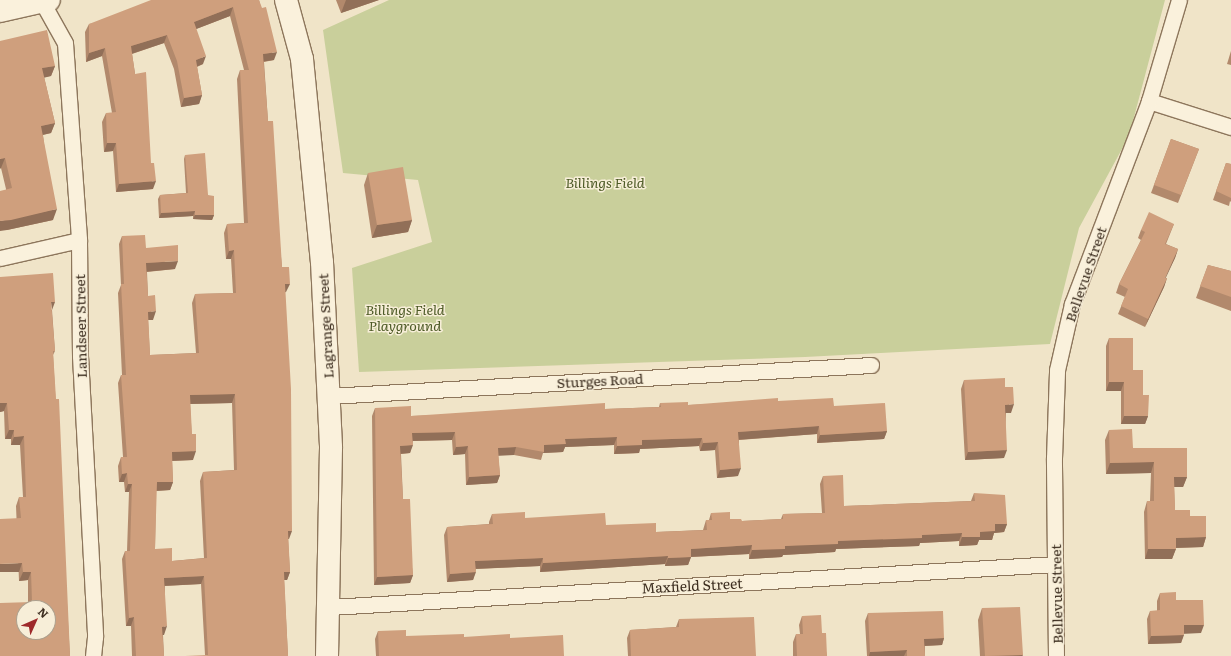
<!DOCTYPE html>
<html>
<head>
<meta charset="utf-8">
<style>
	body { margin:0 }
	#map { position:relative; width:1231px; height:656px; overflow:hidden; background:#f0e4c8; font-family:Literata,serif }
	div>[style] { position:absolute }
	.green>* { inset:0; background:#c9cf9b }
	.roads { filter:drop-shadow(1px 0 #8d765c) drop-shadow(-1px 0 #8d765c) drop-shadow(0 1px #8d765c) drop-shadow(0 -1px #8d765c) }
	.minor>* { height:15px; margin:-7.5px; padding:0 7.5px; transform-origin:7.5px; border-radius:7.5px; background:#faf1dc }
	.secondary>* { height:22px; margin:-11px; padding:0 11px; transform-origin:11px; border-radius:11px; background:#faf1dc }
	.wall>* { inset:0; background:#b2896c }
	.shaded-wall>* { inset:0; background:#916f58 }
	.building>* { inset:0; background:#cf9f7d }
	span { translate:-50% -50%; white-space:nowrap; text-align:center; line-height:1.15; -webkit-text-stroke:3px #f7eed8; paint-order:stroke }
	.park-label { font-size:14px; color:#4d5a26; font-style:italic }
	.street-label { font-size:14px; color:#3d2e20 }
	.north { position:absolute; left:16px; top:600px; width:40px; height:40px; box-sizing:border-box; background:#f7eed8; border:1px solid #ada18e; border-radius:50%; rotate:45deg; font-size:11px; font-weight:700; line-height:16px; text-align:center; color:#3d2e20 }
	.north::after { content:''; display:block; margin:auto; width:14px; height:18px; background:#9e2a2b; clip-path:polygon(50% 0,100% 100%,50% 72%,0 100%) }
</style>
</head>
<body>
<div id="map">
	<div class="green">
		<div style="clip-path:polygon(389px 0,1165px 0,1129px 136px,1079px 228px,1050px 344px,805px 357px,359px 372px,352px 268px,432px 242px,418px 180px,343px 173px,323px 30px)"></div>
	</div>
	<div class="roads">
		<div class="minor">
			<div style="left:41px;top:0;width:49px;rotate:60.8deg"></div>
			<div style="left:65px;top:43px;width:197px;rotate:85.9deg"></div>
			<div style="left:79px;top:240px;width:116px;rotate:89.5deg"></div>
			<div style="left:80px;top:356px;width:281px;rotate:86.9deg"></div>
			<div style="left:95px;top:637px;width:19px;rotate:96deg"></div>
			<div style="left:1149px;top:101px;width:86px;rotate:17.6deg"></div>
			<div style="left:0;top:258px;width:81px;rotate:-12.8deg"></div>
			<div style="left:329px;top:396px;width:543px;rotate:-3.27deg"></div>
			<div style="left:330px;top:607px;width:726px;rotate:-3.39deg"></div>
			<div style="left:1056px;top:656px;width:198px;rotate:-90.6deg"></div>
			<div style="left:1054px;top:458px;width:88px;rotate:-88deg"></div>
			<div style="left:1057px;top:370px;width:68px;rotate:-77.2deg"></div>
			<div style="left:1072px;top:304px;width:217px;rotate:-69.2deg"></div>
			<div style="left:1149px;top:101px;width:105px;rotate:-73.5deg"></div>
		</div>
		<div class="secondary">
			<div style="left:286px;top:0;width:61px;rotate:74.8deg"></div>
			<div style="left:302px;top:59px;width:204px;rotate:84.4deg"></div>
			<div style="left:322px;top:262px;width:186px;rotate:87.2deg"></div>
			<div style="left:331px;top:448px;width:208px;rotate:91.1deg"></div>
			<div style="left:0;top:11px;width:50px;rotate:-12.7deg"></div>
		</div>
	</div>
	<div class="wall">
		<div style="clip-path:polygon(evenodd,259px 0,274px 60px,264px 62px,268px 121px,282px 267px,286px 292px,285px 292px,289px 539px,288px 539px,290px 572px,287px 580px,284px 580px,288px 656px,205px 655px,201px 584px,165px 586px,164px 635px,163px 635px,164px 656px,132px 656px,131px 626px,126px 626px,122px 559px,125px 551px,127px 551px,129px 492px,125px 492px,124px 482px,119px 482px,118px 466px,121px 457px,123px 457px,118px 383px,121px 375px,122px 375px,118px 293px,121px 285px,119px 244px,122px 236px,146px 248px,175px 269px,147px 272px,148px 296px,153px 320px,148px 320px,150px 355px,196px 353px,192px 303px,195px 294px,233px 293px,231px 259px,226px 259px,224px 233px,227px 224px,244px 223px,237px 79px,240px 70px,244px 70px,230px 16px,196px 29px,203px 64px,197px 67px,202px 95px,199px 104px,181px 107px,174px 69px,164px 43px,132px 54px,153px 189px,116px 192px,113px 151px,104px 152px,102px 122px,106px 113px,112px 113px,102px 56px,86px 62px,85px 32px,89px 24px,259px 0,232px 403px,234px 470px,203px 472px,200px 481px,204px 558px,172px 561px,155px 549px,156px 491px,170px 490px,173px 482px,172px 461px,193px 460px,190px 404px,232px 403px)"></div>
		<div style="clip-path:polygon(336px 0,379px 0,341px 13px)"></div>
		<div style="clip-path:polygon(0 41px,55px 66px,51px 76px,44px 77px,55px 123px,51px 133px,43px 135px,53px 220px,7px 230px,6px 189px,1px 168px)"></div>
		<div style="clip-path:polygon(1231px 51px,1231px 65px,1227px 64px)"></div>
		<div style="clip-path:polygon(1171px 139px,1199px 149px,1178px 203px,1151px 193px)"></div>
		<div style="clip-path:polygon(185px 155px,208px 195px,214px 215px,212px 220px,193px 219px,193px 216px,159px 218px,158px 199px,160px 195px,186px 193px,184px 159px)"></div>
		<div style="clip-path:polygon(1226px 163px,1231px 164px,1231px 202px,1230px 201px,1229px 206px,1213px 200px)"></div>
		<div style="clip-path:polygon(368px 173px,412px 220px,408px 232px,372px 238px,364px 185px)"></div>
		<div style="clip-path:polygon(1174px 224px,1166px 244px,1178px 249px,1175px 258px,1165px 278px,1167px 278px,1164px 287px,1145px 327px,1118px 314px,1125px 297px,1116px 293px,1119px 284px,1141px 240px,1138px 238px,1141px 230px)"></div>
		<div style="clip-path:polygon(1208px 265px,1231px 271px,1231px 311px,1196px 298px)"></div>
		<div style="clip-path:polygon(0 277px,52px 310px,55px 351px,53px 355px,70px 656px,28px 602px,28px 580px,19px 581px,16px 506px,19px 497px,23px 497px,20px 445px,11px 445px,11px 439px,5px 439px,4px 411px,0 412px)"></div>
		<div style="clip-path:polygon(1109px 338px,1133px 370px,1143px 395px,1148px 416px,1145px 424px,1121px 424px,1121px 391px,1106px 391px,1106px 346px)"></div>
		<div style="clip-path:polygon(964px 380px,1005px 387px,1011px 413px,1006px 413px,1004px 458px,965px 460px,961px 389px)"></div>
		<div style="clip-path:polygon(778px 401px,834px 406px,887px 431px,884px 439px,817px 443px,817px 434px,739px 440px,738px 476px,717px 478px,715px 450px,700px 451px,699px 446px,640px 449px,639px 453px,614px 454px,614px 445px,565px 447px,563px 452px,543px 453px,541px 460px,514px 455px,498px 455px,500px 475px,497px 483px,466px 485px,465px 454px,453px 455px,452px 440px,413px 441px,410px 453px,401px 454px,403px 499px,413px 575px,410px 583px,374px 585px,372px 416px,375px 408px,411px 416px,605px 409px,659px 407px,660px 403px,688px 405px)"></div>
		<div style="clip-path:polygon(1109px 430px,1133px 448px,1187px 477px,1183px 487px,1174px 487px,1175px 510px,1190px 516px,1206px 537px,1203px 547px,1176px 548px,1172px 559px,1145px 559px,1144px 512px,1147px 501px,1150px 501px,1151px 473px,1106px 474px,1105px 440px)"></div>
		<div style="clip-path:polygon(823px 476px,844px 506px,971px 501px,974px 493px,1007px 524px,1004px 532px,994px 533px,992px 540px,979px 540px,977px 545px,959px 546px,959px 541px,920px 543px,919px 546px,836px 549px,835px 552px,783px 555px,782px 557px,749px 559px,749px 554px,691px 557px,688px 565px,665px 566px,665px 564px,540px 572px,540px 566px,476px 569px,473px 580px,447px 582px,444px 535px,447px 527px,489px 524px,489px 522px,492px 514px,525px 518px,606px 525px,656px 532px,703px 530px,706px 520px,709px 520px,711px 513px,730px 519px,742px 521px,781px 519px,783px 514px,822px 513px,820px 484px)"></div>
		<div style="clip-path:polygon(1160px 593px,1176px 600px,1201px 633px,1184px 633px,1181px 643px,1148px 644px,1147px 619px,1150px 611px,1157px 611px,1157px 601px)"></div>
		<div style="clip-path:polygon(982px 608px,1023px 655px,1022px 656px,980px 656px,978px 620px)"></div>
		<div style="clip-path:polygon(868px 613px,944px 638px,942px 645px,925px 646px,925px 656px,867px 656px,865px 621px)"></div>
		<div style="clip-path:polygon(802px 616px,822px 633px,827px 656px,793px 656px,793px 642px,796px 634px,800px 634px,799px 625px)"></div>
		<div style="clip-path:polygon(679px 619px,756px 656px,628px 656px,627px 638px,630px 630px,676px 627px)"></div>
		<div style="clip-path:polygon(378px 631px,406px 636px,510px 638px,564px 656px,376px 656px,375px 639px)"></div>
	</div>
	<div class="shaded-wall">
		<div style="clip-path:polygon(346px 0,379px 0,341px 13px)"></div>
		<div style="clip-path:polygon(233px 7px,230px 16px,191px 31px,194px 22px)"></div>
		<div style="clip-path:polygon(167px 35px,164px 43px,128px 55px,131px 46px)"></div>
		<div style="clip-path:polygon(105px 48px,102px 56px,86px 62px,89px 53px)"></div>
		<div style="clip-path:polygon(277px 52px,274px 60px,260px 62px,263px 54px)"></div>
		<div style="clip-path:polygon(206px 56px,203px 64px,193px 68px,196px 60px)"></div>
		<div style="clip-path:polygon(55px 66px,51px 76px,39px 79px,42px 68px)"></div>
		<div style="clip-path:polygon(202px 95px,199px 104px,181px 107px,184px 98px)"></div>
		<div style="clip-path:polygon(55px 123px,51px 133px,37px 136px,41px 126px)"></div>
		<div style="clip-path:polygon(107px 143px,116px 143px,113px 151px,104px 152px)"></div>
		<div style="clip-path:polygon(5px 158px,1px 168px,0 169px,0 159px)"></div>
		<div style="clip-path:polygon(156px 181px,153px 189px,116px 192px,119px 184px)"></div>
		<div style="clip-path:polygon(57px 209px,53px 220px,7px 230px,0 231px,0 221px)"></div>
		<div style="clip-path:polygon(195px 211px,193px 216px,159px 218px,161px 213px)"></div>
		<div style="clip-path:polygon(195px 215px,214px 215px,212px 220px,193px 219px)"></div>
		<div style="clip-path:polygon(412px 220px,408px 232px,372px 238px,377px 225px)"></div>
		<div style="clip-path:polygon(1178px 249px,1175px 258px,1162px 286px,1165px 278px)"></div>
		<div style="clip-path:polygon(234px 250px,231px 259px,226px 259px,229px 251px)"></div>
		<div style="clip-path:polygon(178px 261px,175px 269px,143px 272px,146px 263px)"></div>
		<div style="clip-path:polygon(1167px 278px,1164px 287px,1145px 327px,1148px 319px)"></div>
		<div style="clip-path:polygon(285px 284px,290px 284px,286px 292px,282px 293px)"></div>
		<div style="clip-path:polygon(51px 302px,55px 302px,52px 310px)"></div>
		<div style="clip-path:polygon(156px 311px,153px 320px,145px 320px,148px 312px)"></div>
		<div style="clip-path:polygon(1109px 382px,1124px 382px,1121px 391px,1106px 391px)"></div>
		<div style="clip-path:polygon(235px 394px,232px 403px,187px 404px,190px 395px)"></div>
		<div style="clip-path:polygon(0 403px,7px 403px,4px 411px,0 412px)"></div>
		<div style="clip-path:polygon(1014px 404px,1011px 413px,1002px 413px,1005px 405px)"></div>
		<div style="clip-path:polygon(1124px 416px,1148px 416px,1145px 424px,1121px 424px)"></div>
		<div style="clip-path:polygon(819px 426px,817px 434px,735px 440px,738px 432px)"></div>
		<div style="clip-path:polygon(9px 430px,14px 430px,11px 439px,5px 439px)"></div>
		<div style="clip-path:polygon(887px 431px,884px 439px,817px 443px,820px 435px)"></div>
		<div style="clip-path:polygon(455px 432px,452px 440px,409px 441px,412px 433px)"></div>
		<div style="clip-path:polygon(24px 436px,20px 445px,11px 445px,14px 437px)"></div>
		<div style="clip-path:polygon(617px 437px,614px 445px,565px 447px,563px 452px,543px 453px,544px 452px,544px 445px,565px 439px)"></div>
		<div style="clip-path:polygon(702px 438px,699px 446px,640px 449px,639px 453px,614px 454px,617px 446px,642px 440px)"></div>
		<div style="clip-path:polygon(718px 442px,715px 450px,700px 451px,703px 443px)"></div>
		<div style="clip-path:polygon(413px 445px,410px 453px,398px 454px,400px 446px)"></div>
		<div style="clip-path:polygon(468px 446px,465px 454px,453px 455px,456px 447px)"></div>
		<div style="clip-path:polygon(516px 447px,514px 455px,495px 456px,498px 448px)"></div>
		<div style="clip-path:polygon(1007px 450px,1004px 458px,965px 460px,968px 452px)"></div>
		<div style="clip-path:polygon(196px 451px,193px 460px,168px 461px,172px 452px)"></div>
		<div style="clip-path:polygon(1154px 462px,1151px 473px,1106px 474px,1110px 463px)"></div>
		<div style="clip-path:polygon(741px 468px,738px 476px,717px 478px,720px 470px)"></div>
		<div style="clip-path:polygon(127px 473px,124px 482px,119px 482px,122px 474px)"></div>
		<div style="clip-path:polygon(500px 475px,497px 483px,466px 485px,469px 477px)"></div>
		<div style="clip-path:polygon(1174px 477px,1187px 477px,1183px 487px,1170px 487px)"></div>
		<div style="clip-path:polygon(157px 482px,173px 482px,170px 490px,154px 491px)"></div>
		<div style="clip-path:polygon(128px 484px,132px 484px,129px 492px,125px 492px)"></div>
		<div style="clip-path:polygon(995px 524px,1007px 524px,1004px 532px,994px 533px,992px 540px,979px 540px,977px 545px,959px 546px,962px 537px,980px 532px)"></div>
		<div style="clip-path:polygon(288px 531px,292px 531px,289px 539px,285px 539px)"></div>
		<div style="clip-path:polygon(962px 533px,959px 541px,920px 543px,919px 546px,836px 549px,835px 552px,783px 555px,782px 557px,749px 559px,752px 550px,785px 546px,838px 541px,922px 535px)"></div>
		<div style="clip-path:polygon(1206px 537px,1203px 547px,1172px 548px,1176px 538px)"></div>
		<div style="clip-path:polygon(752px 545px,749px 554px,688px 557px,691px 549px)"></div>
		<div style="clip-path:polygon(1148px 549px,1176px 549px,1172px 559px,1145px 559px)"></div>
		<div style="clip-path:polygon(668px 556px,665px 564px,540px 572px,543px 563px)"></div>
		<div style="clip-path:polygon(691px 557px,688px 565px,665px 566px,668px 558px)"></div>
		<div style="clip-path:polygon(543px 558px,540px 566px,472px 569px,475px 561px)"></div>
		<div style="clip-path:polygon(22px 563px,19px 572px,0 572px,0 564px)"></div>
		<div style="clip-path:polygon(23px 572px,31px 572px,28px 580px,19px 581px)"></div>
		<div style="clip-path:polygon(284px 572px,290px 572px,287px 580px,280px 580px)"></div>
		<div style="clip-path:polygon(476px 572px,473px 580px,447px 582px,450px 574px)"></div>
		<div style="clip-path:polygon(413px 575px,410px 583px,374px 585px,377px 577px)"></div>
		<div style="clip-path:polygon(204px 576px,201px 584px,161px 586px,164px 578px)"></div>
		<div style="clip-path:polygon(134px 617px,131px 626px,126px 626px,129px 618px)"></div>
		<div style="clip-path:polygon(1184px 625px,1204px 625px,1201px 633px,1181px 634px)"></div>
		<div style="clip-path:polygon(167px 626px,164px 635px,159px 635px,162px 627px)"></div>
		<div style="clip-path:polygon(1184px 635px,1181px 643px,1148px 644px,1151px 636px)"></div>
		<div style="clip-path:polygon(944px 638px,942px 645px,922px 646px,924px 639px)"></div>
		<div style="clip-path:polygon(907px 650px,904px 656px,869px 656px,870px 652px)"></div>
		<div style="clip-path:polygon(1023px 655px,1022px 656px,995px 656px)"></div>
	</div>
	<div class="building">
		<div style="clip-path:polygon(evenodd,151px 0,259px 0,262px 8px,266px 7px,277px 52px,263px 54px,268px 121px,273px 121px,282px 267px,289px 267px,290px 284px,285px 284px,291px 389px,292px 531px,288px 531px,290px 572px,284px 572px,288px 656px,185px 656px,208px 655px,204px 576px,164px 578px,167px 626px,162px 627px,164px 656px,136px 656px,134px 617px,129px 618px,125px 551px,130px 551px,132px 484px,128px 484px,127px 473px,122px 474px,121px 457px,127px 457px,121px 375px,126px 375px,121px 284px,124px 284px,122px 236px,145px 235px,146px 248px,178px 245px,178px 261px,146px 263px,148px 296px,155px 295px,156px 311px,148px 312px,150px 355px,199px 353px,195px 294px,236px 293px,234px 250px,229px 251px,227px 224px,248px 223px,240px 70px,249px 70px,233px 7px,194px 22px,206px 56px,196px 60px,202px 95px,184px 98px,177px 61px,167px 35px,131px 46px,135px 74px,146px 72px,151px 163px,154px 163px,156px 181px,119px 184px,116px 143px,107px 143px,106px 113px,116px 112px,105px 48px,89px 53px,89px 24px,151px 0,235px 394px,237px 470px,203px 472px,207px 558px,172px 561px,172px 548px,155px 549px,157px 482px,173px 482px,172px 452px,196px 451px,196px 434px,192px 434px,190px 395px,235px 394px)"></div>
		<div style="clip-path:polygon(47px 30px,55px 66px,42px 68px,55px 123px,41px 126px,57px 209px,11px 220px,0 221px,0 191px,12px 188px,5px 158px,0 159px,0 41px)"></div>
		<div style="clip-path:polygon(1171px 139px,1199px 149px,1181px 195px,1154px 185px)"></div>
		<div style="clip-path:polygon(205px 153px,208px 195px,214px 196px,214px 215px,195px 215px,195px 211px,161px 213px,160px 195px,188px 193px,185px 155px)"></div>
		<div style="clip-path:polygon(1226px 163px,1231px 164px,1231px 198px,1216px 191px)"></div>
		<div style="clip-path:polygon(403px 167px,412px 220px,377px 225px,368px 173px)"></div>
		<div style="clip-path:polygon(1149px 212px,1174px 224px,1165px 244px,1178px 249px,1165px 278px,1167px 278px,1148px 319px,1121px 306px,1128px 289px,1119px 284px,1145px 232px,1141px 230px)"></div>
		<div style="clip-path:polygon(1208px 265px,1231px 271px,1231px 297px,1200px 286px)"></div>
		<div style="clip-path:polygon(evenodd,53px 273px,55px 302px,51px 302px,55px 351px,53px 351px,56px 399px,59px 399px,70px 656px,0 656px,0 603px,32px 602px,31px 572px,23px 572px,22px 563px,0 564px,0 519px,21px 518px,19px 497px,26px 497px,24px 436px,14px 437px,14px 430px,9px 430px,7px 403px,0 403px,0 277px,53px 273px,24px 608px,48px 608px,48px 632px,24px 632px,24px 608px)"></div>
		<div style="clip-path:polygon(1109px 338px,1133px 338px,1133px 370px,1143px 370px,1143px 395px,1149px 395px,1148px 416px,1124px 416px,1124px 382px,1109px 382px)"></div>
		<div style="clip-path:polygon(1005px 378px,1005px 387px,1013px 387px,1014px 404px,1005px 405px,1007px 450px,968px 452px,964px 380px)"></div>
		<div style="clip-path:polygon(778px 398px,778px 401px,833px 398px,834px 406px,885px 403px,887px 431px,820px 435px,819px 426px,738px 432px,741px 468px,720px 470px,718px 442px,703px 443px,702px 438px,642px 440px,642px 445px,617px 446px,617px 437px,565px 439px,566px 444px,544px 445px,544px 452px,516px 447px,498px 448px,500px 475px,469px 477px,468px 446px,456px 447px,455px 432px,412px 433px,413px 445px,400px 446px,403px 499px,410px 499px,413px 575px,377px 577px,375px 408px,411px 406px,411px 416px,605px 403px,605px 409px,661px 407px,660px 403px,688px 402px,688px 405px)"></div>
		<div style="clip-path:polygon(1132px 429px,1133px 448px,1187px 448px,1187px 477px,1174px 477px,1175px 510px,1190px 510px,1190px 516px,1206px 516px,1206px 537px,1176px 538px,1176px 549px,1148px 549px,1147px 501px,1154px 501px,1154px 462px,1110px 463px,1109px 430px)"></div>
		<div style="clip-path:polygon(843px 475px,844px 506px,975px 501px,974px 493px,1005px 495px,1007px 524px,995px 524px,995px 531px,980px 532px,980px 537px,962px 537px,962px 533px,922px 535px,922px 538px,838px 541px,838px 544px,785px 546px,785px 549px,752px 550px,752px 545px,691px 549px,691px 557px,668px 558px,668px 556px,543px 563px,543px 558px,475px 561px,476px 572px,450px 574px,447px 527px,493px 524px,492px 514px,525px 512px,525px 518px,605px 513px,606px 525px,656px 523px,656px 532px,707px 530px,706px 520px,712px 520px,711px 513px,730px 512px,730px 519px,741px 519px,742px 521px,783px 519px,783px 514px,825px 513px,823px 476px)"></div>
		<div style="clip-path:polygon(1176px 592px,1176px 600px,1203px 600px,1204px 625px,1184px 625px,1184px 635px,1151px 636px,1150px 611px,1160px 610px,1160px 593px)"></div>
		<div style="clip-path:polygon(1020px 607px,1023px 655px,985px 656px,982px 608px)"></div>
		<div style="clip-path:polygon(943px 611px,944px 638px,924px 639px,925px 656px,907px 656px,907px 650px,870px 652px,868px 613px)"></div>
		<div style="clip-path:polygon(821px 615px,822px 633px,826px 633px,827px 656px,797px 656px,796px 634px,803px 634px,802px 616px)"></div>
		<div style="clip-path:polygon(754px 617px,756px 656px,631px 656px,630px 630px,679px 627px,679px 619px)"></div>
		<div style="clip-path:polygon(406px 630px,406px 636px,464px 634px,464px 637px,510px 634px,510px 638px,563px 635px,564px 656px,379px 656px,378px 631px)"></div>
	</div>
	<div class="park-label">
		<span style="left:605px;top:182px">Billings Field</span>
		<span style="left:405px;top:317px">Billings Field<br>Playground</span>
	</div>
	<div class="street-label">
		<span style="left:1085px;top:274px;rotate:-71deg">Bellevue Street</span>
		<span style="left:80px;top:326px;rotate:-91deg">Landseer Street</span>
		<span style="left:325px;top:326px;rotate:-93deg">Lagrange Street</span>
		<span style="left:600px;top:380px;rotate:-3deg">Sturges Road</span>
		<span style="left:692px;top:585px;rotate:-3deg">Maxfield Street</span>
		<span style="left:1056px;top:594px;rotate:-91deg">Bellevue Street</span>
	</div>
	<div class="north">N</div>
</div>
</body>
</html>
